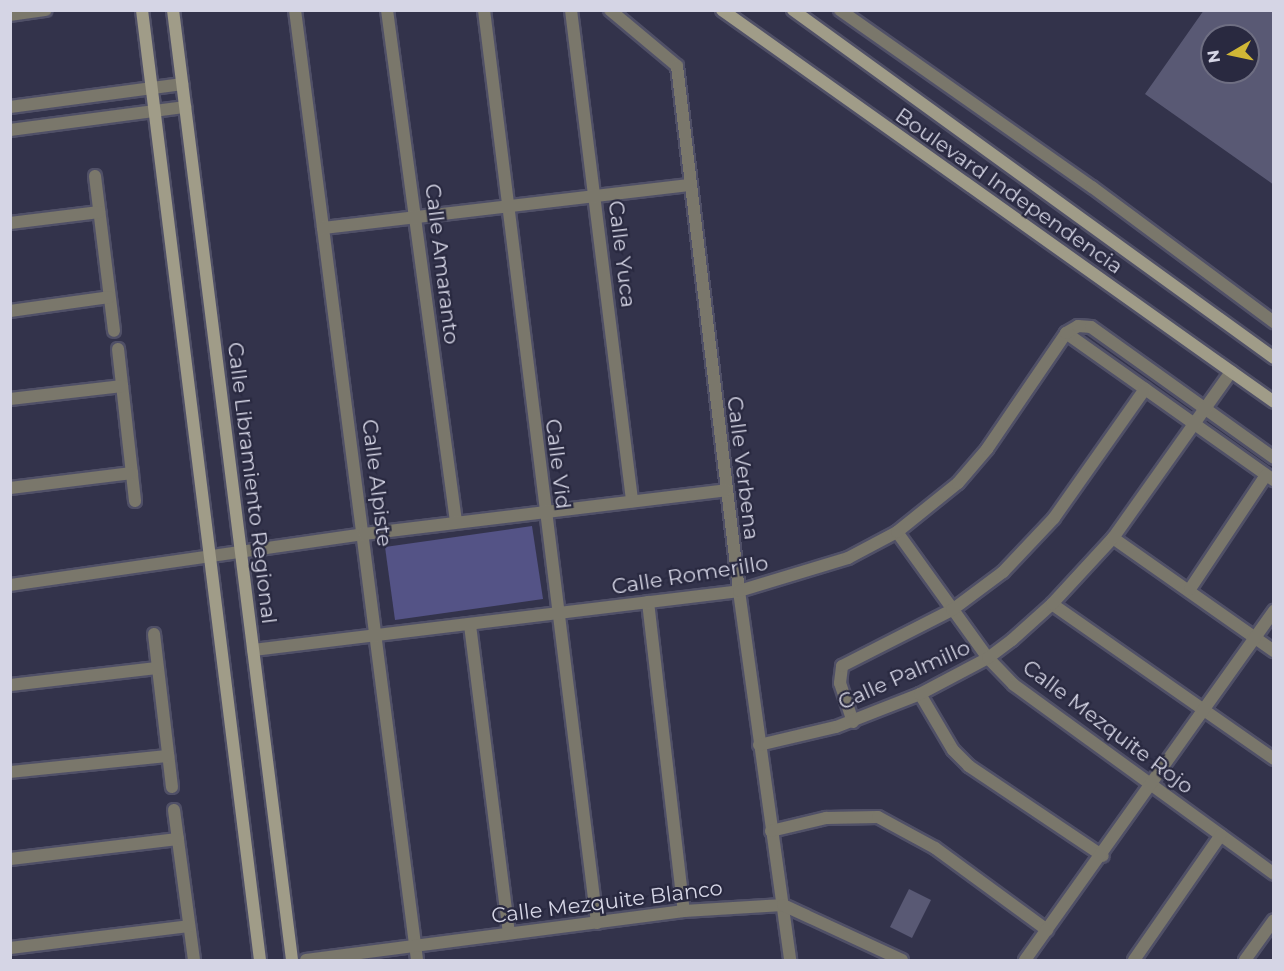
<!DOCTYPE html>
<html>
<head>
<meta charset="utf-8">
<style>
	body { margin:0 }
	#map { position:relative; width:1284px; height:971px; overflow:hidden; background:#33334b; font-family:Montserrat,sans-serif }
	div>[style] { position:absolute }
	.green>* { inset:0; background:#545386 }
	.building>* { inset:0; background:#595974 }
	.roads { filter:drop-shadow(2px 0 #505067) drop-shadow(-2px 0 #505067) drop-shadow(0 2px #505067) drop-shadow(0 -2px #505067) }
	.street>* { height:12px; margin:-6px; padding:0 6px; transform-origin:6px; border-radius:6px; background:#7a776b }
	.secondary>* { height:12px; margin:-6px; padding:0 6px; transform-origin:6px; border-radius:6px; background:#a09c88 }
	span { translate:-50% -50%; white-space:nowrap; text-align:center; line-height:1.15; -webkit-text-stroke:4.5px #292940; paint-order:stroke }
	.street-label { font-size:21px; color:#d5d5e5 }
	.frame { position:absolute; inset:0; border:12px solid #d5d5e5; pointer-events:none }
	.north { position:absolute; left:1200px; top:24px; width:60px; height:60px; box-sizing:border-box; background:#292940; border:2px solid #6e6e82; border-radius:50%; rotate:261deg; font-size:16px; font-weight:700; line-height:24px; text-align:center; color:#d5d5e5 }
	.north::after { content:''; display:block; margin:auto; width:21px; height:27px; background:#d1b736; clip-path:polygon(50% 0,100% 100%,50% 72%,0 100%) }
</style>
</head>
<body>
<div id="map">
	<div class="green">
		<div style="clip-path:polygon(532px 526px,543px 599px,395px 620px,385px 547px)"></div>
	</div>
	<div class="building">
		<div style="clip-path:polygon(evenodd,1204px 10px,1274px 10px,1274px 185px,1145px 94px,1204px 10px,1212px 36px,1248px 36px,1248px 72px,1212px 72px,1212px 36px)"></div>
		<div style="clip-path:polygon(909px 889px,931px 900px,912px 938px,890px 927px)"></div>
	</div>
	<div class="roads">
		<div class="street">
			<div style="left:295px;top:10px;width:958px;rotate:82.68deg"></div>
			<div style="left:387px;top:10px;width:517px;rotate:82.32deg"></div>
			<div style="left:484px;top:10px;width:920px;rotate:82.94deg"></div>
			<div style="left:571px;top:10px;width:495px;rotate:82.9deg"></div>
			<div style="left:610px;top:10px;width:87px;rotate:39.9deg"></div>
			<div style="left:677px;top:66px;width:529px;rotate:83.26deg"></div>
			<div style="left:739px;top:591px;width:373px;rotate:82.1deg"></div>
			<div style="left:840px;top:10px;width:308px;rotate:35.1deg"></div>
			<div style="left:1092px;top:187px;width:227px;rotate:36.6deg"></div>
			<div style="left:10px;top:15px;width:36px;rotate:-8deg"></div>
			<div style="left:10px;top:107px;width:174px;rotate:-7.6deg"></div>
			<div style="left:10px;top:130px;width:177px;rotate:-7.5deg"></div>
			<div style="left:95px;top:176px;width:156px;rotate:83deg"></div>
			<div style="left:10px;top:223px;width:90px;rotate:-7deg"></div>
			<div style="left:323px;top:228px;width:369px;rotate:-6.7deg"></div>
			<div style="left:10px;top:311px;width:100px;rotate:-8deg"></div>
			<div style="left:1066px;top:333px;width:255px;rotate:35.3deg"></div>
			<div style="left:118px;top:349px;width:153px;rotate:83.6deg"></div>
			<div style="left:10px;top:399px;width:113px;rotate:-6.6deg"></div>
			<div style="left:10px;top:488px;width:123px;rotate:-7deg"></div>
			<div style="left:897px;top:532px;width:155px;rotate:54.2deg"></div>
			<div style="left:988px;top:658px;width:37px;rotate:46deg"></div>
			<div style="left:1014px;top:685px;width:321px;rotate:36deg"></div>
			<div style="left:1113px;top:538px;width:197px;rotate:35.1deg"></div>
			<div style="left:10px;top:585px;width:358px;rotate:-8.2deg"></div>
			<div style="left:364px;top:534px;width:365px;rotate:-6.9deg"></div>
			<div style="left:1190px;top:589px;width:137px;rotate:-56.3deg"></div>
			<div style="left:648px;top:602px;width:311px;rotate:83.4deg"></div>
			<div style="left:1052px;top:604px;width:271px;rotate:34.9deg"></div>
			<div style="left:470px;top:625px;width:310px;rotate:82.8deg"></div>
			<div style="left:154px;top:634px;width:154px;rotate:83.3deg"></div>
			<div style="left:253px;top:650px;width:490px;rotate:-6.9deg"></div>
			<div style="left:739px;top:591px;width:114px;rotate:-16.8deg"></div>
			<div style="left:848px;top:558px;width:55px;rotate:-28deg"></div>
			<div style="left:897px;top:532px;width:78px;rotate:-38.8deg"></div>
			<div style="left:958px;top:483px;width:45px;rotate:-49.5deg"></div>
			<div style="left:987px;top:449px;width:140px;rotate:-55.7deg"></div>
			<div style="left:1066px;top:333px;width:14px;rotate:-30deg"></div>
			<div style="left:1078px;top:326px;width:13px;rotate:4deg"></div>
			<div style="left:1091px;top:327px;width:225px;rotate:35.6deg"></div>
			<div style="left:10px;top:685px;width:148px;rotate:-6.6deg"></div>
			<div style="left:920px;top:694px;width:65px;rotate:59.5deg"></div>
			<div style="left:953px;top:750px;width:23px;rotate:45deg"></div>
			<div style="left:969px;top:766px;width:161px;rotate:33.9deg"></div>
			<div style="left:853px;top:722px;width:41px;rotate:-108.4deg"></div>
			<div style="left:840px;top:683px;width:17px;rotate:-83deg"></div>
			<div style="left:842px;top:666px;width:123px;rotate:-27deg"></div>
			<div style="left:952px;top:610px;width:64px;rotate:-36.7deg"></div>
			<div style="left:1003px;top:572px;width:74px;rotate:-46.6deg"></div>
			<div style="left:1054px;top:518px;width:158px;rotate:-54.8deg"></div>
			<div style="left:759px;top:745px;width:79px;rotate:-13.2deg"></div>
			<div style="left:836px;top:727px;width:90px;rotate:-21.4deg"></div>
			<div style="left:920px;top:694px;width:77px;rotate:-27.9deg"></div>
			<div style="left:988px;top:658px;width:30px;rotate:-37deg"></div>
			<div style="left:1012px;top:640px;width:54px;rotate:-42deg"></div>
			<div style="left:1052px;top:604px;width:90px;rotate:-47.3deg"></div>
			<div style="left:1113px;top:538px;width:204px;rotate:-54.6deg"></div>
			<div style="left:10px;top:772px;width:159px;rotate:-5.8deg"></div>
			<div style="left:174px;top:810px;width:151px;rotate:82.4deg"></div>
			<div style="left:771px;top:831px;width:57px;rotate:-13.3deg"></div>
			<div style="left:826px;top:818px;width:52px;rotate:-1.1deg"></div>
			<div style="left:878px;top:817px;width:65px;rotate:28.5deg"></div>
			<div style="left:935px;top:848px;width:139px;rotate:36.2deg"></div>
			<div style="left:10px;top:859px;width:169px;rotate:-6.8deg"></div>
			<div style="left:10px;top:948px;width:180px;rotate:-7deg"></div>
			<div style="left:306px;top:960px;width:381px;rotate:-7.4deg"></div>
			<div style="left:684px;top:911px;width:99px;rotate:-3.5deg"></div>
			<div style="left:783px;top:905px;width:131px;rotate:24.8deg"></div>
			<div style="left:1025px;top:960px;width:429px;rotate:-54.5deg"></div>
			<div style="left:1134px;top:960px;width:152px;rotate:-55.2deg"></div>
			<div style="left:1245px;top:960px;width:49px;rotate:-54.1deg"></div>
		</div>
		<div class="secondary">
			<div style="left:142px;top:10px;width:957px;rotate:82.92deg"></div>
			<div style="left:173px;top:10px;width:957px;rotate:82.86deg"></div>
			<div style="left:722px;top:10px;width:677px;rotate:35.38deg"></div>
			<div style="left:793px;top:10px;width:594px;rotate:35.89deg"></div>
		</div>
	</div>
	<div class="street-label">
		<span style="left:1009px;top:191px;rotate:35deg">Boulevard Independencia</span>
		<span style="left:622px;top:254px;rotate:83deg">Calle Yuca</span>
		<span style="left:442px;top:264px;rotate:83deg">Calle Amaranto</span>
		<span style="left:558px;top:464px;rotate:83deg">Calle Vid</span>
		<span style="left:743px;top:468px;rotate:83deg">Calle Verbena</span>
		<span style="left:252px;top:483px;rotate:83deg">Calle Libramiento Regional</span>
		<span style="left:377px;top:483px;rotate:83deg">Calle Alpiste</span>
		<span style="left:690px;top:575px;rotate:-9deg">Calle Romerillo</span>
		<span style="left:904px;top:675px;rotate:-24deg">Calle Palmillo</span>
		<span style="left:1108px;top:727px;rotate:37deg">Calle Mezquite Rojo</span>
		<span style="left:607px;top:902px;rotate:-7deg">Calle Mezquite Blanco</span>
	</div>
	<div class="frame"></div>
	<div class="north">N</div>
</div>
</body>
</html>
